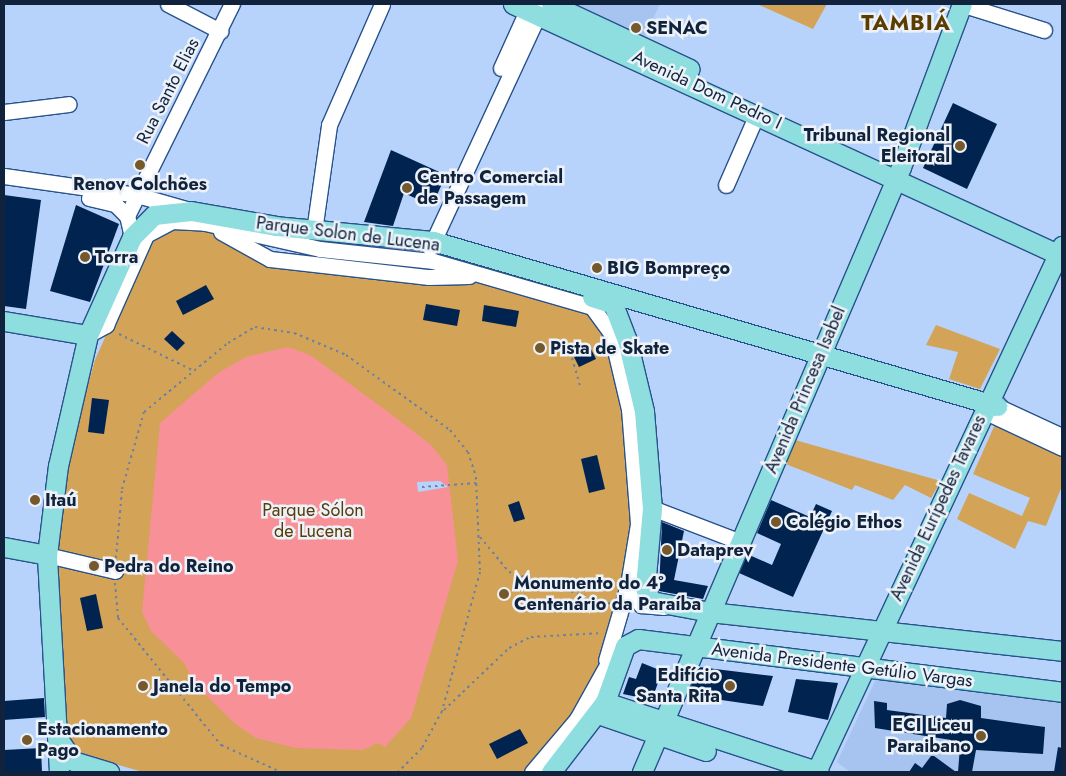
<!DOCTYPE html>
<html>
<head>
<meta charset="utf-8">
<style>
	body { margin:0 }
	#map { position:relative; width:1066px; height:776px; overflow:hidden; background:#b7d3fb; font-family:Jost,sans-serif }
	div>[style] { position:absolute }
	.built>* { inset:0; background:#a6c4ef }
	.green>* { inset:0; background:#d3a358 }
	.water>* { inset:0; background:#f79197 }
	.pier>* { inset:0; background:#b7d3fb }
	.building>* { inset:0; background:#012350 }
	.path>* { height:2px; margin-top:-1px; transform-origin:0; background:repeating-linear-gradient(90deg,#6a81a2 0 2.5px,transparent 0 6.5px) }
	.roads { filter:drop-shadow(1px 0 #28528b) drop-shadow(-1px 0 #28528b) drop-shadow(0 1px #28528b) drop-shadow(0 -1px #28528b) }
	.minor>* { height:15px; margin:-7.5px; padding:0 7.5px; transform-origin:7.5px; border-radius:7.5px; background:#fff }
	.major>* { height:19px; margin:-9.5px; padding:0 9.5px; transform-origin:9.5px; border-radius:9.5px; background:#8edddf }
	.dots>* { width:14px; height:14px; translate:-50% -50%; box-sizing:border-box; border:2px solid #edf2f9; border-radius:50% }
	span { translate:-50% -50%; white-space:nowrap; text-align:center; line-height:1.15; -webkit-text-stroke:5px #edf2f9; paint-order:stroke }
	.poi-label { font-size:18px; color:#11233c; font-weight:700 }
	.left { translate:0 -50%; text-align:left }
	.right { translate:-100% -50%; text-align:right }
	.street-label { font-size:18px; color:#11233c }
	.park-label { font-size:18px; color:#573c09 }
	.district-label { font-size:22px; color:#5b3d00; font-weight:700; letter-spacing:1px }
	.frame { position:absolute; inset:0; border:5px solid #11233c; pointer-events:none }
</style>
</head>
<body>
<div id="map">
	<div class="built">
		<div style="clip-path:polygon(572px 4px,660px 4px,644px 38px)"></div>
		<div style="clip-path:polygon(876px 679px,1062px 695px,1062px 772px,850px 772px,837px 762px)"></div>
	</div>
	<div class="green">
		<div style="clip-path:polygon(757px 4px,827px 4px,813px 29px)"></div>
		<div style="clip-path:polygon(185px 226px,214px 230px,260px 261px,471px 275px,598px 311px,639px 410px,624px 626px,547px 772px,143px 772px,73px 752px,62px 735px,64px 690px,53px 541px,62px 477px,95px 360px,145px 247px,164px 230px)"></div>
		<div style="clip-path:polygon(936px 325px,1000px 349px,980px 389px,949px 379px,958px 352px,926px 345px)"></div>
		<div style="clip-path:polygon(996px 422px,1062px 455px,1062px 486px,1046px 526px,1028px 521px,1015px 549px,957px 519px,969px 493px,1022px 516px,1030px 498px,973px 474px)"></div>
		<div style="clip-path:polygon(795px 440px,941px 481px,931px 498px,905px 485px,893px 500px,855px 485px,852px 490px,783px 463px)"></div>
	</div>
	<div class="water">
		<div style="clip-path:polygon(288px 347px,310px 355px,387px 411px,431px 445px,447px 465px,458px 561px,411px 718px,385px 747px,378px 743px,363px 750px,296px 748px,256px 738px,234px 723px,196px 685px,184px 663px,151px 631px,142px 612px,160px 423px,218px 373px,246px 357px)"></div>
	</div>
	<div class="pier">
		<div style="clip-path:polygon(440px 481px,448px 487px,418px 492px,417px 482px)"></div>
	</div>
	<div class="building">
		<div style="clip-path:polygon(953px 103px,997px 124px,967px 189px,923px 168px)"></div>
		<div style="clip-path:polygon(391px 150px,446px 175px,432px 206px,404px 193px,393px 226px,364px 222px)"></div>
		<div style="clip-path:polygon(4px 195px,41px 200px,26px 309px,4px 306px)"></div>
		<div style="clip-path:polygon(76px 205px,119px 224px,90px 302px,50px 291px)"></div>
		<div style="clip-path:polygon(206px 285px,214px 299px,183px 315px,176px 301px)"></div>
		<div style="clip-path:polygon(426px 304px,460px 310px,457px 326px,423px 320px)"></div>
		<div style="clip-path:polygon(484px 305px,519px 311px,516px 327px,482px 321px)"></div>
		<div style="clip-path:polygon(172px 331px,185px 343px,177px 351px,164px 339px)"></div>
		<div style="clip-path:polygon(591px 349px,596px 359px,579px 367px,574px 357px)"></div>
		<div style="clip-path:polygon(92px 398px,109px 400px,104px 434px,88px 432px)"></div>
		<div style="clip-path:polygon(597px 455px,605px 489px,589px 493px,581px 459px)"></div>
		<div style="clip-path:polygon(771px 500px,810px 517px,816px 504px,832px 511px,793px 597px,739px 573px,747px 554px,772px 565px,781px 544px,757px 533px)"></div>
		<div style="clip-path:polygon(519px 501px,525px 519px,514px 522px,508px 505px)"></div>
		<div style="clip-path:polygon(662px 522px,684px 531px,674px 580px,708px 586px,703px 599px,659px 591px)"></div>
		<div style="clip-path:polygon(96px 594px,103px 628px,87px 631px,80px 598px)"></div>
		<div style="clip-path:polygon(642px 663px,662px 671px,652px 700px,623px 694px,629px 677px,636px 679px)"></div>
		<div style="clip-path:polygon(699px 667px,773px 676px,763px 706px,687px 695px)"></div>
		<div style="clip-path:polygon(796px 679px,838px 683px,828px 720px,788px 712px)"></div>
		<div style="clip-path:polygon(44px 698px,45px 717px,4px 720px,4px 701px)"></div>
		<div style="clip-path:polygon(960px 700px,981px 706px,981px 718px,1045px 727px,1043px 754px,976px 750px,972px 772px,958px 772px,960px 747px,950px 746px,951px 740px,875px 728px,874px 701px,887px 703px,887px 710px,946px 718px,947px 704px)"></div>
		<div style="clip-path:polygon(520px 729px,528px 743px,497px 759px,489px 744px)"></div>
		<div style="clip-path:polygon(1058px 747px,1062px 748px,1062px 772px,1054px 772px)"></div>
		<div style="clip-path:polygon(41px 748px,42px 772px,4px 772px,4px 750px)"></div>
		<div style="clip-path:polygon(931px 756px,934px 756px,956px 772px,909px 772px,915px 763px,922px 768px)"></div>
	</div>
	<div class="path">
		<div style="left:119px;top:334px;width:84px;rotate:26.3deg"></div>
		<div style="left:572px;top:358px;width:32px;rotate:74deg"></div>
		<div style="left:422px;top:487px;width:55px;rotate:-4.2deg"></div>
		<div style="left:480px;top:537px;width:45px;rotate:50.4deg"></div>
		<div style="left:509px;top:572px;width:107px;rotate:17.4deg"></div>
		<div style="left:116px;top:558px;width:69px;rotate:-85deg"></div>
		<div style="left:122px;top:489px;width:80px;rotate:-74.1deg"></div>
		<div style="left:144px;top:412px;width:109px;rotate:-39.4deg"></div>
		<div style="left:228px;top:343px;width:31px;rotate:-31deg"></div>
		<div style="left:255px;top:327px;width:39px;rotate:9deg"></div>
		<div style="left:294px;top:333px;width:56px;rotate:22.9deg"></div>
		<div style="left:346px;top:355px;width:128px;rotate:35.8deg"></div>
		<div style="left:450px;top:430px;width:28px;rotate:51deg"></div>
		<div style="left:468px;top:452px;width:26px;rotate:72deg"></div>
		<div style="left:476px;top:477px;width:95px;rotate:87.6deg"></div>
		<div style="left:480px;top:572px;width:144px;rotate:105.3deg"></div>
		<div style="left:442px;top:711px;width:42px;rotate:118.4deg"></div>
		<div style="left:422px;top:748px;width:34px;rotate:135deg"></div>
		<div style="left:115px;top:583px;width:35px;rotate:85deg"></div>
		<div style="left:118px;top:618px;width:164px;rotate:51deg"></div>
		<div style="left:221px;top:745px;width:66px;rotate:24.2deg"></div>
		<div style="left:444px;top:710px;width:90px;rotate:-43.6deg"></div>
		<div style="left:509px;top:648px;width:25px;rotate:-27deg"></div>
		<div style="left:531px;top:637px;width:71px;rotate:-3.2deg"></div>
	</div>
	<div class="roads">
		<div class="minor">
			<div style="left:168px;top:4px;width:59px;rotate:27.4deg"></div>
			<div style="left:961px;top:4px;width:87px;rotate:17.4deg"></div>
			<div style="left:501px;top:68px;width:70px;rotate:-65.6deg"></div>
			<div style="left:4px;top:112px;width:65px;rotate:-7deg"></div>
			<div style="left:4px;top:176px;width:134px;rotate:8.1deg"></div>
			<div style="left:137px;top:195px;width:51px;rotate:15.9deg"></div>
			<div style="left:726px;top:185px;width:77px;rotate:-66.4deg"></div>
			<div style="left:89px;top:198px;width:27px;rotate:13deg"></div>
			<div style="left:115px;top:204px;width:17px;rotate:45deg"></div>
			<div style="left:314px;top:231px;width:107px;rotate:-81.9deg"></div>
			<div style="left:329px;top:125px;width:132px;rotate:-66.3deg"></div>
			<div style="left:221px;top:232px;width:56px;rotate:28.9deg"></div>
			<div style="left:270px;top:259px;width:160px;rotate:6.5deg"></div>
			<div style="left:429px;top:277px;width:40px;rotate:-1.4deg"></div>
			<div style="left:132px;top:237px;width:22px;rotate:-103deg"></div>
			<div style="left:127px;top:216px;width:237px;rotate:-63.7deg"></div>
			<div style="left:430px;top:248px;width:266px;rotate:-65.1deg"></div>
			<div style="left:88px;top:335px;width:21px;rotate:-29deg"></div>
			<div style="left:106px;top:325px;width:98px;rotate:-66deg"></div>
			<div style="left:146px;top:235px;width:30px;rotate:-28deg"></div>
			<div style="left:172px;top:221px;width:33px;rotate:3deg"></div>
			<div style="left:205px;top:223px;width:118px;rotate:12.7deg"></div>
			<div style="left:320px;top:249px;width:114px;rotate:6.1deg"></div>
			<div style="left:433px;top:261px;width:166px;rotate:16.1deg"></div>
			<div style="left:592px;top:307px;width:32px;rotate:54deg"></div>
			<div style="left:611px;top:333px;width:78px;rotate:76.7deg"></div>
			<div style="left:629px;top:409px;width:115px;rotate:85.5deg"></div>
			<div style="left:638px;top:524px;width:62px;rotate:99.3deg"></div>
			<div style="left:628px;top:585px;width:78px;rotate:106.3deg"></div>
			<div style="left:997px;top:406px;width:72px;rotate:24.8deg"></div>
			<div style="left:992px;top:415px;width:77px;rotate:25.2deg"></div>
			<div style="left:652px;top:508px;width:95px;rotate:20.9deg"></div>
			<div style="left:47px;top:555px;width:70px;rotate:13.2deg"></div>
			<div style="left:628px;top:585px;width:24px;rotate:57deg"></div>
			<div style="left:641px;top:605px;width:23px;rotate:5deg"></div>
			<div style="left:532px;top:772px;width:70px;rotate:-49.7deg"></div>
			<div style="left:577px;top:719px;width:74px;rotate:-61deg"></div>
		</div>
		<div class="major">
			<div style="left:513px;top:4px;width:604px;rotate:24.66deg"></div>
			<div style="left:551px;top:4px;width:153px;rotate:25.1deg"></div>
			<div style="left:592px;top:297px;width:22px;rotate:18deg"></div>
			<div style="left:613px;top:304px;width:39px;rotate:69deg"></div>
			<div style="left:627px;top:340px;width:73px;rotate:76.5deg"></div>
			<div style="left:644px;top:411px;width:97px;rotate:85.3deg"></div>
			<div style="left:652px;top:508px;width:80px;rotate:95deg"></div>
			<div style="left:645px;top:588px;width:14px;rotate:65deg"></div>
			<div style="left:651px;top:601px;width:60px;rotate:10.6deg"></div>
			<div style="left:710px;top:612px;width:354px;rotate:6.3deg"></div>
			<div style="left:4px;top:321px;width:85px;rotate:9.5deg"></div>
			<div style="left:4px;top:547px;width:44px;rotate:10.5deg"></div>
			<div style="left:605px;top:702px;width:225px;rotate:18.1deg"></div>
			<div style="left:598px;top:714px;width:114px;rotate:18.9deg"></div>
			<div style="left:59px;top:740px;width:25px;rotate:56deg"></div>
			<div style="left:73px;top:761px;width:38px;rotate:17deg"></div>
			<div style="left:59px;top:772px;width:217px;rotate:-93.2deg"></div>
			<div style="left:47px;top:555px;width:90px;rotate:-83deg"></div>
			<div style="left:58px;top:466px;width:134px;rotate:-77.1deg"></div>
			<div style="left:88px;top:335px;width:107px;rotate:-65.8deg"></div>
			<div style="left:132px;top:237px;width:31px;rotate:-45deg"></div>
			<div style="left:154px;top:215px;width:37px;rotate:-6deg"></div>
			<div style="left:191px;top:211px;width:86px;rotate:10deg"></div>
			<div style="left:276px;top:226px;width:158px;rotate:5.5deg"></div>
			<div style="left:433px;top:241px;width:588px;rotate:16.31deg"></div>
			<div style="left:551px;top:772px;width:88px;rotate:-52.4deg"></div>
			<div style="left:605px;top:702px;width:59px;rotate:-70.3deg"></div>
			<div style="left:625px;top:646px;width:15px;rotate:-28deg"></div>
			<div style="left:638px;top:639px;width:427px;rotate:7.1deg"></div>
			<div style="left:642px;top:772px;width:658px;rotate:-66.82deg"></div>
			<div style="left:901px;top:167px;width:174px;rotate:-69.5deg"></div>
			<div style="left:816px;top:772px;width:581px;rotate:-64.94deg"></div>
		</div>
	</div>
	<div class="dots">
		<div style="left:636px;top:28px;background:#75592c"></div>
		<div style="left:960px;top:146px;background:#75592c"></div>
		<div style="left:140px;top:165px;background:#75592c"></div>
		<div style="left:407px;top:188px;background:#75592c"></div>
		<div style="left:85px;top:257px;background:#75592c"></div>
		<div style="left:597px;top:268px;background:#75592c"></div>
		<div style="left:540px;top:348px;background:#75592c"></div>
		<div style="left:35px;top:500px;background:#75592c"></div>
		<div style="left:776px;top:522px;background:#75592c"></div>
		<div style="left:667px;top:550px;background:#75592c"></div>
		<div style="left:94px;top:566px;background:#75592c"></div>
		<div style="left:504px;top:594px;background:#75592c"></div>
		<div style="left:143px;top:686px;background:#75592c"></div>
		<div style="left:730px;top:686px;background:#75592c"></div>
		<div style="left:981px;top:736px;background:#75592c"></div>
		<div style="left:27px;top:740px;background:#75592c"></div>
	</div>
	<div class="poi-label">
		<span class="left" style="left:646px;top:28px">SENAC</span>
		<span class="right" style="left:950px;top:146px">Tribunal Regional<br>Eleitoral</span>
		<span class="left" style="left:417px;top:188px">Centro Comercial<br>de Passagem</span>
		<span style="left:140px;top:184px">Renov Colchões</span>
		<span class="left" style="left:95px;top:257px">Torra</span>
		<span class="left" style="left:607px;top:268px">BIG Bompreço</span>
		<span class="left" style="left:550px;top:348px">Pista de Skate</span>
		<span class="left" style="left:45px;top:500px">Itaú</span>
		<span class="left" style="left:786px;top:522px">Colégio Ethos</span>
		<span class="left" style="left:677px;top:550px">Dataprev</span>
		<span class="left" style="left:104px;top:566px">Pedra do Reino</span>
		<span class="left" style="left:514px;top:594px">Monumento do 4º<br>Centenário da Paraíba</span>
		<span class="right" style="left:720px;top:686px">Edifício<br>Santa Rita</span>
		<span class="left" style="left:153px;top:686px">Janela do Tempo</span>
		<span class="right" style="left:971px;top:736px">ECI Liceu<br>Paraibano</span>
		<span class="left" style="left:37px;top:740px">Estacionamento<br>Pago</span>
	</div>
	<div class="street-label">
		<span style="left:707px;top:90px;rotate:25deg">Avenida Dom Pedro I</span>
		<span style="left:168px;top:91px;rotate:-63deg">Rua Santo Elias</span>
		<span style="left:348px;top:234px;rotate:7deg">Parque Solon de Lucena</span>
		<span style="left:805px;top:390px;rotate:-67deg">Avenida Princesa Isabel</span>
		<span style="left:938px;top:508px;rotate:-65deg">Avenida Eurípedes Tavares</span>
		<span style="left:842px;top:665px;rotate:7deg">Avenida Presidente Getúlio Vargas</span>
	</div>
	<div class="park-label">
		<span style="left:313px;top:521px">Parque Sólon<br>de Lucena</span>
	</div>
	<div class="district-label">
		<span style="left:906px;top:23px">TAMBIÁ</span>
	</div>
	<div class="frame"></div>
</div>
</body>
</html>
